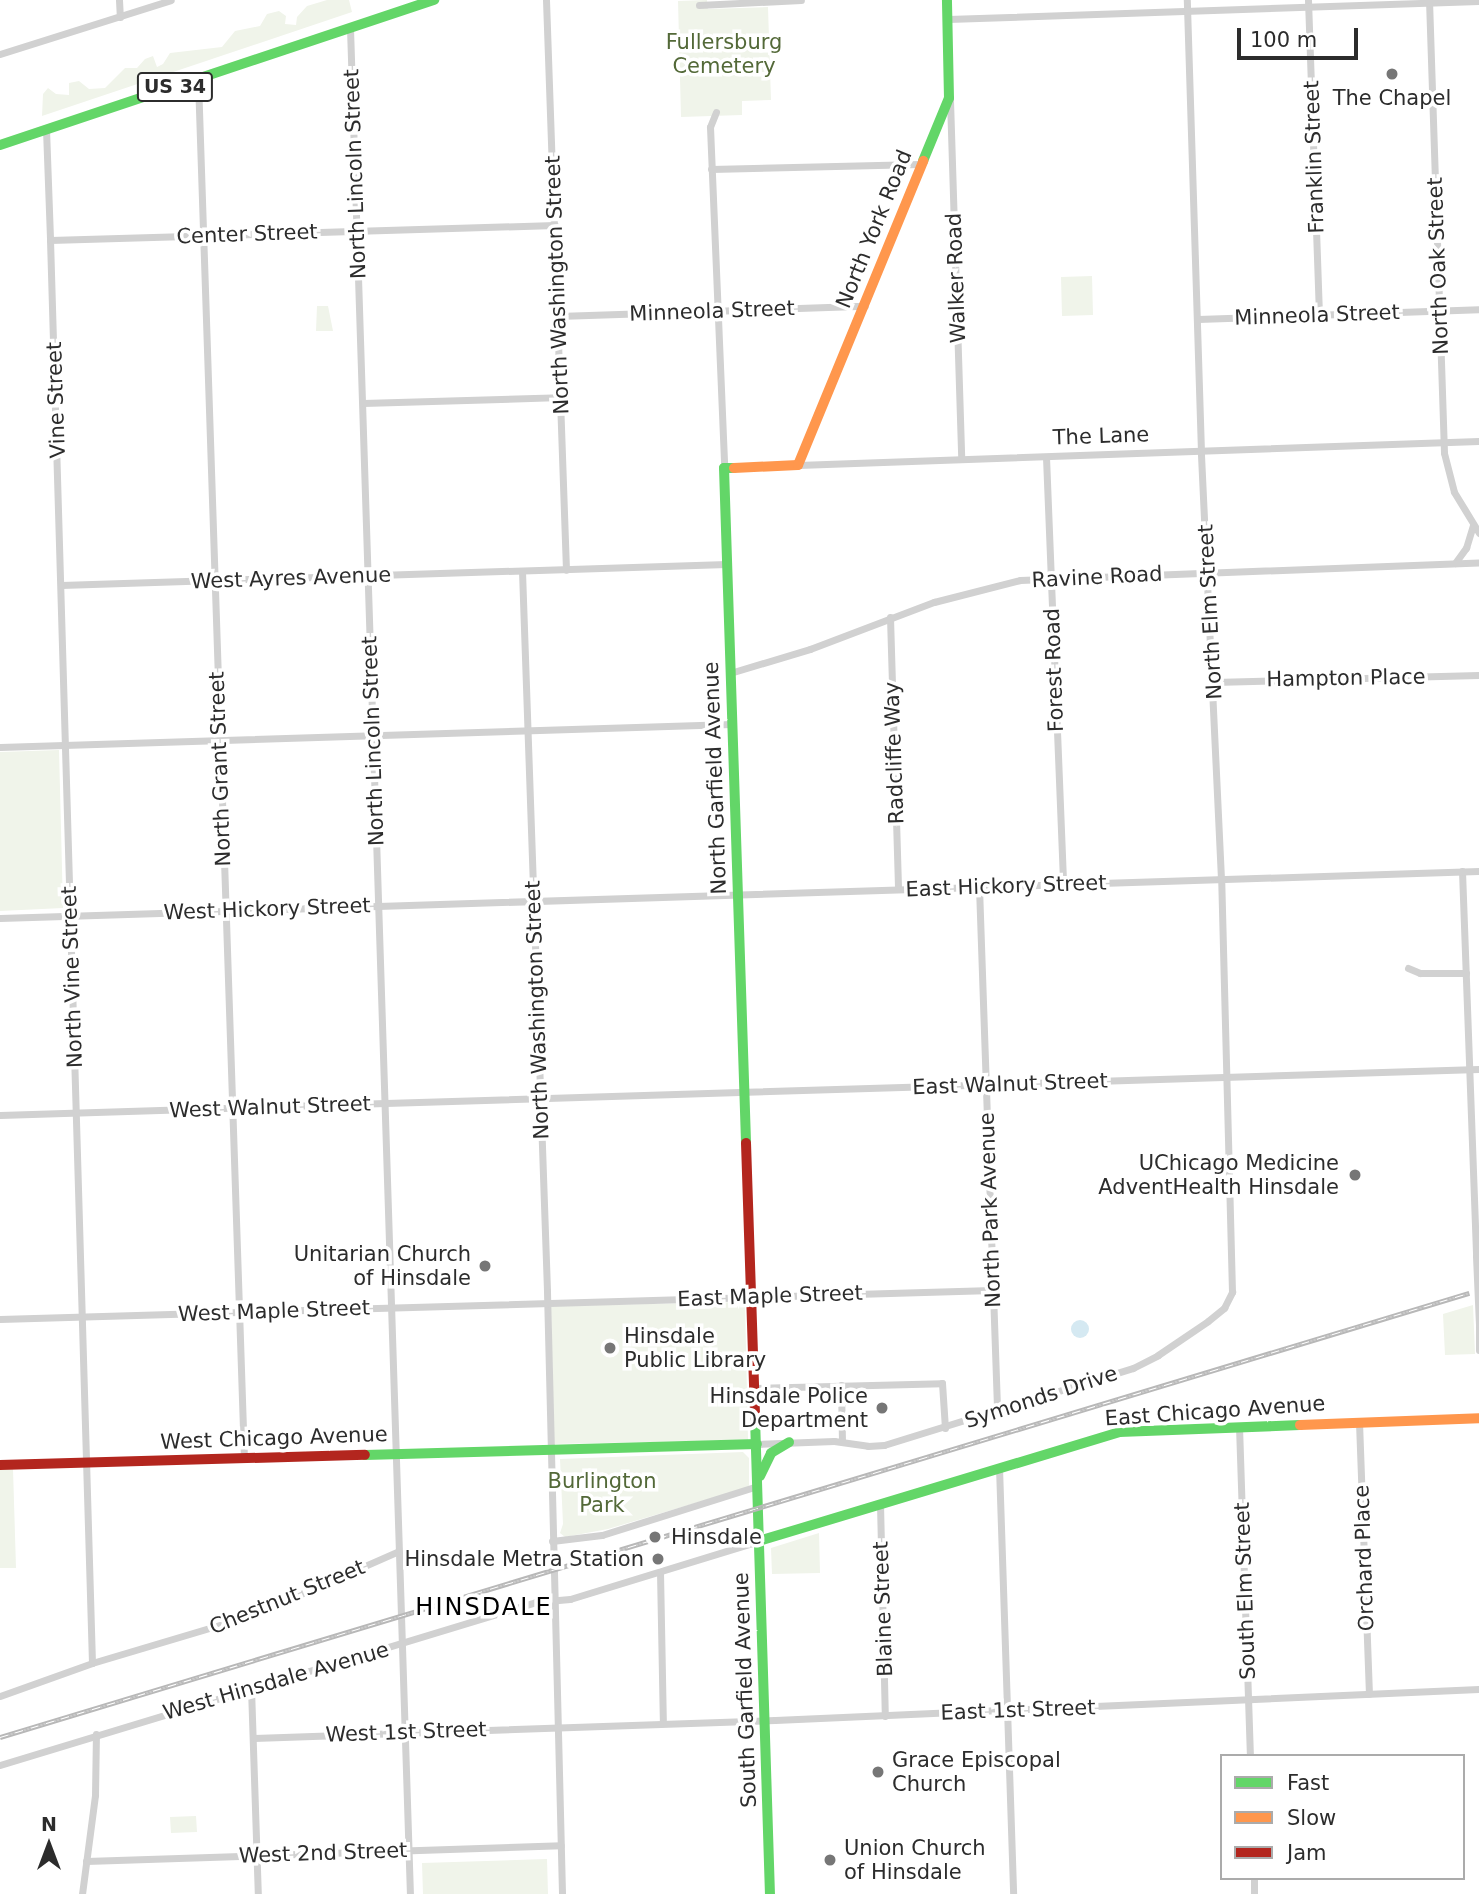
<!DOCTYPE html>
<html>
<head>
<meta charset="utf-8">
<style>
	body { margin:0 }
	#map { position:relative; width:1479px; height:1894px; overflow:hidden; background:#fff; font-family:"DejaVu Sans",sans-serif }
	div>[style] { position:absolute }
	.green>* { inset:0; background:#f0f4ea }
	.water>* { inset:0; background:#d5e9f2 }
	.round { border-radius:50% }
	.street>* { height:7px; margin:-3.5px; padding:0 3.5px; transform-origin:3.5px; border-radius:3.5px; background:#d1d1d1 }
	.fast>* { height:10px; margin:-5px; padding:0 5px; transform-origin:5px; border-radius:5px; background:#63d668 }
	.slow>* { height:10px; margin:-5px; padding:0 5px; transform-origin:5px; border-radius:5px; background:#ff974d }
	.jam>* { height:10px; margin:-5px; padding:0 5px; transform-origin:5px; border-radius:5px; background:#b3261e }
	.rail>* { height:5px; margin-top:-2.5px; transform-origin:0; background:repeating-linear-gradient(90deg,#fff 0 8px,#b8b8b8 0 16px); box-sizing:border-box; border-block:2px solid #b8b8b8 }
	.street-bridge>* { height:7px; margin:-3.5px; padding:0 3.5px; transform-origin:3.5px; border-radius:3.5px; background:#d1d1d1 }
	.dots>* { width:19px; height:19px; translate:-50% -50%; box-sizing:border-box; border:4px solid #fff; border-radius:50% }
	span { translate:-50% -50%; white-space:nowrap; text-align:center; line-height:1.15; -webkit-text-stroke:7px #fff; paint-order:stroke }
	.shield-label span { padding:2px 5px; background:#fff; border:2px solid; border-radius:5px; -webkit-text-stroke-width:0 }
	.shield-label { font-size:19px; color:#2c2c2c; font-weight:700 }
	.park-label { font-size:21px; color:#536938 }
	.poi-label { font-size:21px; color:#2c2c2c }
	.right { translate:-100% -50%; text-align:right }
	.left { translate:0 -50%; text-align:left }
	.street-label { font-size:21px; color:#2c2c2c }
	.quarter-label { font-size:24px; color:#000; letter-spacing:2px }
	.legend { position:absolute; left:1220px; top:1754px; width:245px; height:126px; box-sizing:border-box; background:#fff; border:2px solid #ababab; margin:0; padding:9px 12px; list-style:none; font-size:21px; color:#2c2c2c }
	.legend li { display:flex; align-items:center; gap:14px; height:35px }
	.legend b { width:35px; border:2px solid #ababab }
	.north { position:absolute; left:14px; top:1810px; width:70px; height:70px; -webkit-text-stroke:5px #fff; paint-order:stroke; rotate:0deg; font-size:19px; font-weight:700; line-height:28px; text-align:center; color:#2c2c2c }
	.north::after { content:''; display:block; margin:auto; width:24px; height:32px; background:#2c2c2c; clip-path:polygon(50% 0,100% 100%,50% 72%,0 100%) }
	.scale { position:absolute; left:1237px; top:28px; width:121px; height:32px; box-sizing:border-box; border:4px solid #2c2c2c; border-top:0; padding-left:9px; font-size:21px; line-height:24px; white-space:nowrap; color:#2c2c2c; -webkit-text-stroke:5px #fff; paint-order:stroke }
</style>
</head>
<body>
<div id="map">
	<div class="green">
		<div style="clip-path:polygon(327px 0,349px 0,352px 12px,42px 116px,43px 94px,48px 88px,56px 94px,69px 95px,69px 83px,79px 81px,89px 89px,105px 88px,125px 68px,137px 68px,145px 59px,153px 56px,157px 67px,163px 64px,170px 53px,222px 47px,235px 31px,260px 26px,267px 14px,279px 11px,286px 16px,285px 24px,296px 25px,297px 17px,307px 6px)"></div>
		<div style="clip-path:polygon(707px 0,708px 9px,768px 7px,771px 100px,742px 101px,742px 115px,681px 117px,678px 1px)"></div>
		<div style="clip-path:polygon(1092px 276px,1093px 315px,1062px 316px,1061px 277px)"></div>
		<div style="clip-path:polygon(317px 306px,328px 306px,333px 331px,316px 331px)"></div>
		<div style="clip-path:polygon(59px 750px,63px 908px,0 911px,0 752px)"></div>
		<div style="clip-path:polygon(745px 1302px,748px 1440px,554px 1444px,551px 1306px)"></div>
		<div style="clip-path:polygon(1473px 1305px,1475px 1354px,1445px 1355px,1443px 1314px)"></div>
		<div style="clip-path:polygon(743px 1452px,749px 1458px,749px 1487px,608px 1529px,565px 1537px,560px 1533px,563px 1524px,560px 1459px)"></div>
		<div style="clip-path:polygon(13px 1469px,16px 1568px,0 1568px,0 1470px)"></div>
		<div style="clip-path:polygon(819px 1533px,820px 1573px,772px 1574px,771px 1548px)"></div>
		<div style="clip-path:polygon(196px 1816px,197px 1832px,171px 1833px,170px 1817px)"></div>
		<div style="clip-path:polygon(547px 1859px,548px 1894px,423px 1894px,422px 1863px)"></div>
	</div>
	<div class="water">
		<div class="round" style="left:1071px;top:1320px;width:18px;height:18px"></div>
	</div>
	<div class="street">
		<div style="left:119px;top:0;width:17px;rotate:87deg"></div>
		<div style="left:546px;top:0;width:570px;rotate:87.99deg"></div>
		<div style="left:1308px;top:0;width:315px;rotate:88deg"></div>
		<div style="left:1429px;top:0;width:453px;rotate:88.1deg"></div>
		<div style="left:1444px;top:453px;width:40px;rotate:75.6deg"></div>
		<div style="left:1454px;top:492px;width:48px;rotate:58.6deg"></div>
		<div style="left:699px;top:5px;width:102px;rotate:-2.8deg"></div>
		<div style="left:948px;top:19px;width:531px;rotate:-1.94deg"></div>
		<div style="left:350px;top:28px;width:1867px;rotate:88.16deg"></div>
		<div style="left:0;top:54px;width:179px;rotate:-17.5deg"></div>
		<div style="left:198px;top:80px;width:1379px;rotate:88.09deg"></div>
		<div style="left:950px;top:100px;width:359px;rotate:88.2deg"></div>
		<div style="left:716px;top:112px;width:16px;rotate:112deg"></div>
		<div style="left:710px;top:127px;width:341px;rotate:87.6deg"></div>
		<div style="left:46px;top:129px;width:111px;rotate:87.9deg"></div>
		<div style="left:711px;top:169px;width:209px;rotate:-1.4deg"></div>
		<div style="left:558px;top:316px;width:307px;rotate:-1.9deg"></div>
		<div style="left:1198px;top:319px;width:281px;rotate:-2deg"></div>
		<div style="left:363px;top:403px;width:198px;rotate:-1.7deg"></div>
		<div style="left:1046px;top:457px;width:427px;rotate:87.7deg"></div>
		<div style="left:798px;top:465px;width:681px;rotate:-2.02deg"></div>
		<div style="left:1455px;top:563px;width:19px;rotate:-54deg"></div>
		<div style="left:1466px;top:548px;width:24px;rotate:-73deg"></div>
		<div style="left:522px;top:571px;width:721px;rotate:88.01deg"></div>
		<div style="left:547px;top:1292px;width:602px;rotate:88.57deg"></div>
		<div style="left:61px;top:585px;width:666px;rotate:-1.81deg"></div>
		<div style="left:890px;top:617px;width:272px;rotate:88.3deg"></div>
		<div style="left:730px;top:673px;width:84px;rotate:-16.7deg"></div>
		<div style="left:810px;top:649px;width:133px;rotate:-20.8deg"></div>
		<div style="left:934px;top:602px;width:89px;rotate:-14.3deg"></div>
		<div style="left:1020px;top:580px;width:459px;rotate:-2.2deg"></div>
		<div style="left:1214px;top:682px;width:265px;rotate:-1.5deg"></div>
		<div style="left:0;top:747px;width:732px;rotate:-1.8deg"></div>
		<div style="left:1462px;top:871px;width:385px;rotate:87.9deg"></div>
		<div style="left:979px;top:887px;width:521px;rotate:88.02deg"></div>
		<div style="left:0;top:918px;width:1480px;rotate:-1.82deg"></div>
		<div style="left:1408px;top:968px;width:13px;rotate:23deg"></div>
		<div style="left:1420px;top:973px;width:46px"></div>
		<div style="left:0;top:1115px;width:1480px;rotate:-1.78deg"></div>
		<div style="left:0;top:1319px;width:993px;rotate:-1.67deg"></div>
		<div style="left:1479px;top:1325px;width:25px;rotate:90deg"></div>
		<div style="left:841px;top:1385px;width:56px;rotate:89deg"></div>
		<div style="left:756px;top:1388px;width:186px;rotate:-1.5deg"></div>
		<div style="left:942px;top:1383px;width:45px;rotate:86.2deg"></div>
		<div style="left:1359px;top:1422px;width:272px;rotate:87.9deg"></div>
		<div style="left:1239px;top:1426px;width:330px;rotate:88.1deg"></div>
		<div style="left:757px;top:1444px;width:77px;rotate:-2.2deg"></div>
		<div style="left:834px;top:1441px;width:34px;rotate:8deg"></div>
		<div style="left:868px;top:1446px;width:16px;rotate:-4deg"></div>
		<div style="left:884px;top:1445px;width:261px;rotate:-17.2deg"></div>
		<div style="left:1133px;top:1368px;width:28px;rotate:-27deg"></div>
		<div style="left:1158px;top:1355px;width:60px;rotate:-34.2deg"></div>
		<div style="left:1208px;top:1321px;width:21px;rotate:-39deg"></div>
		<div style="left:1224px;top:1308px;width:18px;rotate:-63deg"></div>
		<div style="left:1232px;top:1292px;width:413px;rotate:-91.5deg"></div>
		<div style="left:1221px;top:879px;width:427px;rotate:-92.7deg"></div>
		<div style="left:1201px;top:452px;width:452px;rotate:-91.8deg"></div>
		<div style="left:999px;top:1467px;width:427px;rotate:88.1deg"></div>
		<div style="left:880px;top:1503px;width:213px;rotate:88.7deg"></div>
		<div style="left:552px;top:1541px;width:50px;rotate:-6.8deg"></div>
		<div style="left:602px;top:1535px;width:163px;rotate:-17.5deg"></div>
		<div style="left:660px;top:1572px;width:151px;rotate:88.9deg"></div>
		<div style="left:92px;top:1663px;width:1424px;rotate:-91.69deg"></div>
		<div style="left:50px;top:240px;width:505px;rotate:-1.7deg"></div>
		<div style="left:251px;top:1688px;width:206px;rotate:88.1deg"></div>
		<div style="left:0;top:1696px;width:98px;rotate:-19.7deg"></div>
		<div style="left:92px;top:1663px;width:168px;rotate:-16.6deg"></div>
		<div style="left:253px;top:1615px;width:159px;rotate:-23.7deg"></div>
		<div style="left:254px;top:1738px;width:521px;rotate:-1.98deg"></div>
		<div style="left:775px;top:1720px;width:705px;rotate:-2.52deg"></div>
		<div style="left:0;top:1765px;width:560px;rotate:-16.91deg"></div>
		<div style="left:536px;top:1602px;width:34px;rotate:-5deg"></div>
		<div style="left:570px;top:1599px;width:198px;rotate:-17.1deg"></div>
		<div style="left:86px;top:1861px;width:475px;rotate:-1.9deg"></div>
		<div style="left:1254px;top:1878px;width:16px;rotate:90deg"></div>
		<div style="left:82px;top:1894px;width:100px;rotate:-82.5deg"></div>
		<div style="left:95px;top:1795px;width:61px;rotate:-89.1deg"></div>
	</div>
	<div class="fast">
		<div style="left:0;top:145px;width:458px;rotate:-18.5deg"></div>
		<div style="left:923px;top:161px;width:68px;rotate:-67.6deg"></div>
		<div style="left:949px;top:98px;width:98px;rotate:-91.2deg"></div>
		<div style="left:734px;top:468px;width:10px;rotate:180deg"></div>
		<div style="left:724px;top:468px;width:675px;rotate:88.13deg"></div>
		<div style="left:755px;top:1418px;width:476px;rotate:88.2deg"></div>
		<div style="left:365px;top:1455px;width:392px;rotate:-1.6deg"></div>
		<div style="left:760px;top:1476px;width:25px;rotate:-64deg"></div>
		<div style="left:771px;top:1453px;width:21px;rotate:-31deg"></div>
		<div style="left:759px;top:1541px;width:376px;rotate:-16.8deg"></div>
		<div style="left:1119px;top:1432px;width:181px;rotate:-2.2deg"></div>
	</div>
	<div class="slow">
		<div style="left:734px;top:468px;width:64px;rotate:-2.7deg"></div>
		<div style="left:798px;top:465px;width:329px;rotate:-67.6deg"></div>
		<div style="left:1300px;top:1425px;width:179px;rotate:-2.2deg"></div>
	</div>
	<div class="jam">
		<div style="left:746px;top:1143px;width:275px;rotate:88.1deg"></div>
		<div style="left:0;top:1465px;width:365px;rotate:-1.6deg"></div>
	</div>
	<div class="rail">
		<div style="left:0;top:1737px;width:1535px;rotate:-16.82deg"></div>
	</div>
	<div class="street-bridge">
		<div style="left:1476px;top:1256px;width:69px;rotate:87.5deg"></div>
	</div>
	<div class="dots">
		<div style="left:1392px;top:74px;background:#767676"></div>
		<div style="left:1355px;top:1175px;background:#767676"></div>
		<div style="left:485px;top:1266px;background:#767676"></div>
		<div style="left:610px;top:1348px;background:#767676"></div>
		<div style="left:882px;top:1408px;background:#767676"></div>
		<div style="left:655px;top:1537px;background:#767676"></div>
		<div style="left:658px;top:1559px;background:#767676"></div>
		<div style="left:878px;top:1772px;background:#767676"></div>
		<div style="left:830px;top:1860px;background:#767676"></div>
	</div>
	<div class="shield-label">
		<span style="left:175px;top:87px">US 34</span>
	</div>
	<div class="park-label">
		<span style="left:724px;top:54px">Fullersburg<br>Cemetery</span>
		<span style="left:602px;top:1493px">Burlington<br>Park</span>
	</div>
	<div class="poi-label">
		<span style="left:1392px;top:98px">The Chapel</span>
		<span class="right" style="left:1339px;top:1175px">UChicago Medicine<br>AdventHealth Hinsdale</span>
		<span class="right" style="left:471px;top:1266px">Unitarian Church<br>of Hinsdale</span>
		<span class="left" style="left:624px;top:1348px">Hinsdale<br>Public Library</span>
		<span class="right" style="left:868px;top:1408px">Hinsdale Police<br>Department</span>
		<span class="left" style="left:671px;top:1537px">Hinsdale</span>
		<span class="right" style="left:644px;top:1559px">Hinsdale Metra Station</span>
		<span class="left" style="left:892px;top:1772px">Grace Episcopal<br>Church</span>
		<span class="left" style="left:844px;top:1860px">Union Church<br>of Hinsdale</span>
	</div>
	<div class="street-label">
		<span style="left:1314px;top:157px;rotate:-92deg">Franklin Street</span>
		<span style="left:355px;top:174px;rotate:-92deg">North Lincoln Street</span>
		<span style="left:874px;top:229px;rotate:-68deg">North York Road</span>
		<span style="left:247px;top:234px;rotate:-2deg">Center Street</span>
		<span style="left:1438px;top:266px;rotate:-92deg">North Oak Street</span>
		<span style="left:956px;top:278px;rotate:-92deg">Walker Road</span>
		<span style="left:557px;top:285px;rotate:-92deg">North Washington Street</span>
		<span style="left:712px;top:311px;rotate:-2deg">Minneola Street</span>
		<span style="left:1317px;top:315px;rotate:-2deg">Minneola Street</span>
		<span style="left:56px;top:400px;rotate:-92deg">Vine Street</span>
		<span style="left:1101px;top:436px;rotate:-2deg">The Lane</span>
		<span style="left:1097px;top:577px;rotate:-3deg">Ravine Road</span>
		<span style="left:291px;top:578px;rotate:-2deg">West Ayres Avenue</span>
		<span style="left:1210px;top:612px;rotate:-93deg">North Elm Street</span>
		<span style="left:1054px;top:670px;rotate:-92deg">Forest Road</span>
		<span style="left:1346px;top:678px;rotate:-1deg">Hampton Place</span>
		<span style="left:373px;top:741px;rotate:-92deg">North Lincoln Street</span>
		<span style="left:894px;top:753px;rotate:-92deg">Radcliffe Way</span>
		<span style="left:220px;top:769px;rotate:-92deg">North Grant Street</span>
		<span style="left:715px;top:778px;rotate:-92deg">North Garfield Avenue</span>
		<span style="left:1006px;top:886px;rotate:-2deg">East Hickory Street</span>
		<span style="left:267px;top:909px;rotate:-2deg">West Hickory Street</span>
		<span style="left:72px;top:977px;rotate:-92deg">North Vine Street</span>
		<span style="left:537px;top:1010px;rotate:-92deg">North Washington Street</span>
		<span style="left:1010px;top:1084px;rotate:-2deg">East Walnut Street</span>
		<span style="left:270px;top:1107px;rotate:-2deg">West Walnut Street</span>
		<span style="left:990px;top:1210px;rotate:-92deg">North Park Avenue</span>
		<span style="left:770px;top:1296px;rotate:-2deg">East Maple Street</span>
		<span style="left:274px;top:1311px;rotate:-2deg">West Maple Street</span>
		<span style="left:1041px;top:1397px;rotate:-18deg">Symonds Drive</span>
		<span style="left:1215px;top:1411px;rotate:-4deg">East Chicago Avenue</span>
		<span style="left:274px;top:1438px;rotate:-2deg">West Chicago Avenue</span>
		<span style="left:1364px;top:1558px;rotate:-92deg">Orchard Place</span>
		<span style="left:1245px;top:1591px;rotate:-92deg">South Elm Street</span>
		<span style="left:287px;top:1597px;rotate:-22deg">Chestnut Street</span>
		<span style="left:883px;top:1609px;rotate:-92deg">Blaine Street</span>
		<span style="left:276px;top:1681px;rotate:-16deg">West Hinsdale Avenue</span>
		<span style="left:745px;top:1690px;rotate:-92deg">South Garfield Avenue</span>
		<span style="left:1018px;top:1710px;rotate:-2deg">East 1st Street</span>
		<span style="left:406px;top:1732px;rotate:-2deg">West 1st Street</span>
		<span style="left:323px;top:1853px;rotate:-2deg">West 2nd Street</span>
	</div>
	<div class="quarter-label">
		<span style="left:484px;top:1608px">HINSDALE</span>
	</div>
	<ul class="legend">
	<li><b style="height:9px;background:#63d668"></b>Fast</li>
	<li><b style="height:9px;background:#ff974d"></b>Slow</li>
	<li><b style="height:9px;background:#b3261e"></b>Jam</li>
	</ul>
	<div class="north">N</div>
	<div class="scale">100 m</div>
</div>
</body>
</html>
